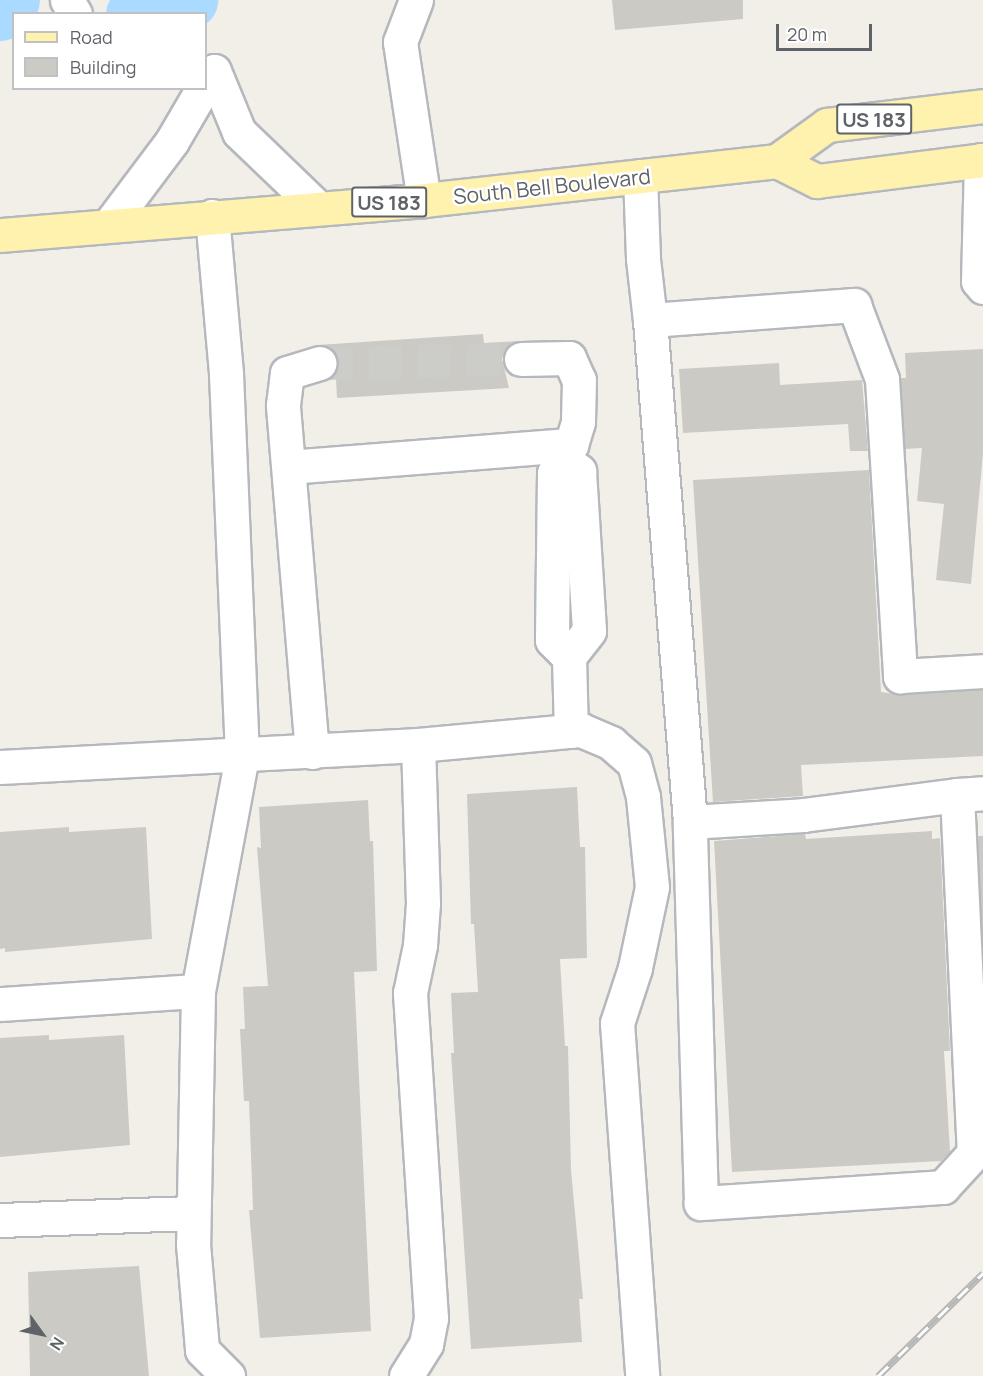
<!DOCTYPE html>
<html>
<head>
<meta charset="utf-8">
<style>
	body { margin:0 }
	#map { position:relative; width:983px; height:1376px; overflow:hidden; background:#f1efe8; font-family:Manrope,sans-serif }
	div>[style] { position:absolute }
	.river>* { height:57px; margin:-28.5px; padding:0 28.5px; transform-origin:28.5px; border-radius:28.5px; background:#aadaff }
	.building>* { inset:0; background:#cccac5 }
	.minor-tunnel>* { height:33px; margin-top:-16.5px; transform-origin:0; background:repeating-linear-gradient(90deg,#ccccc8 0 33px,transparent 0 49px) }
	.roads { filter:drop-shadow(2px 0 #b5b8bc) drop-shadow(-2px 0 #b5b8bc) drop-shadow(0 2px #b5b8bc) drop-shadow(0 -2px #b5b8bc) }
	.minor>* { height:33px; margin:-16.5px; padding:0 16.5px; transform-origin:16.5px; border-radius:16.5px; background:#fff }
	.major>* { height:33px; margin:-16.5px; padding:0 16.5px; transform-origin:16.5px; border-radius:16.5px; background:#fff2af }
	.rail>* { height:7px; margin-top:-3.5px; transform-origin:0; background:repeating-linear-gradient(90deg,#fff 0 14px,#b6b7b8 0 28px); box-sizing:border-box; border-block:2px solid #b6b7b8 }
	span { translate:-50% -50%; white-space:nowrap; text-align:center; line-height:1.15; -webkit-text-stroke:5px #fff; paint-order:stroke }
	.shield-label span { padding:2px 4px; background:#fff; border:2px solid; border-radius:4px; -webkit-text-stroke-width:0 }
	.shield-label { font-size:20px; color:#5f6368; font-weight:700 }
	.street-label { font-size:21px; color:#5f6368 }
	.legend { position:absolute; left:12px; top:12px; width:195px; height:78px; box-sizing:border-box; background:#fff; border:2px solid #bfc1c3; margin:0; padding:8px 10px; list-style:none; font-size:18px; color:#5f6368 }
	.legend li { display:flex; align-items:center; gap:12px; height:30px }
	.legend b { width:30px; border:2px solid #bfc1c3 }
	.north { position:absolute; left:12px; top:1304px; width:60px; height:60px; -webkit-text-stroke:4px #fff; paint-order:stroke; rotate:123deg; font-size:16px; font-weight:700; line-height:24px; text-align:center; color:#5f6368 }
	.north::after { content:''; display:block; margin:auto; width:21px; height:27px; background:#5f6368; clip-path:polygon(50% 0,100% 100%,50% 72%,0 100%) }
	.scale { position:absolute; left:776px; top:24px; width:96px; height:27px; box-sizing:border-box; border:3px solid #5f6368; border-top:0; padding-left:8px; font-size:18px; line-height:21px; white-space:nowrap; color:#5f6368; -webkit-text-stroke:4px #fff; paint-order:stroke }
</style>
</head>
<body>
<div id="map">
	<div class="river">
		<div style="left:0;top:12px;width:16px;rotate:-47deg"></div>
		<div style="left:134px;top:14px;width:57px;rotate:-14.3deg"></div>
	</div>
	<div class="building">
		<div style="clip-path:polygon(612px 0,743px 0,743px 19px,615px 30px)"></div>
		<div style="clip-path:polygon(483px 334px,484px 343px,519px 341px,505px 349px,502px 359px,509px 388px,337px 398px,336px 379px,328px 379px,338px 368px,338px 357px,332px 349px,318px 345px)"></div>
		<div style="clip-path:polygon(983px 349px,983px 453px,971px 584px,936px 580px,944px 504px,917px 501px,922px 448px,905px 449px,901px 378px,906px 378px,905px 353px)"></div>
		<div style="clip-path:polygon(779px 363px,780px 385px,862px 380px,868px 451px,850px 451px,848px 424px,683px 433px,679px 369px)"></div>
		<div style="clip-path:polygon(869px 470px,881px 692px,901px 695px,983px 690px,983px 756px,801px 765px,803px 796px,713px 802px,693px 480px)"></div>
		<div style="clip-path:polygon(577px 787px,580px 847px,585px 847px,587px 958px,560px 959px,565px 1046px,568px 1046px,571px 1170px,583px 1299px,579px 1299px,582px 1342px,471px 1349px,451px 1053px,454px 1053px,451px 993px,478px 992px,474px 924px,471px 924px,467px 794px)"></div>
		<div style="clip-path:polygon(368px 800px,370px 841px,373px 841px,377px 971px,354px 972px,371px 1331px,260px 1338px,249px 1210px,253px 1210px,249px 1101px,244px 1101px,240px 1029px,245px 1029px,243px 987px,268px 986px,257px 847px,261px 848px,259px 807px)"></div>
		<div style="clip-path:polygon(69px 827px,69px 832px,146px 827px,152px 939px,5px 952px,5px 948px,0 949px,0 832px)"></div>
		<div style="clip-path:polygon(932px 831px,932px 839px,940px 838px,950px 1051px,944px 1051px,950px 1152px,941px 1161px,732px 1172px,714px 841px,805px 834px,806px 839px)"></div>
		<div style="clip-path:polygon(978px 836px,983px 836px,983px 947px)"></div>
		<div style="clip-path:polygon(49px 1035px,49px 1040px,124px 1035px,130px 1145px,0 1157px,0 1038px)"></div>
		<div style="clip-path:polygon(139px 1266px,149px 1376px,30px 1376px,28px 1272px)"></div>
	</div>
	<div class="minor-tunnel">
		<div style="left:320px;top:363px;width:201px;rotate:-1.1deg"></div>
	</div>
	<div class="roads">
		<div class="minor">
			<div style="left:67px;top:0;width:16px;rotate:60deg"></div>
			<div style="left:416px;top:0;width:45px;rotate:110.9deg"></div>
			<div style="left:400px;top:42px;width:160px;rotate:81.4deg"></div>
			<div style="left:206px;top:85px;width:16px;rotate:-60deg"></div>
			<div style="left:214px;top:71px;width:66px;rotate:67.7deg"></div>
			<div style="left:239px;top:132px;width:107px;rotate:43.9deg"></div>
			<div style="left:981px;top:160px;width:121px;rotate:91.4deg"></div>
			<div style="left:978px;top:281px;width:8px;rotate:50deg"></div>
			<div style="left:640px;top:176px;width:83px;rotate:87.9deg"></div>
			<div style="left:643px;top:259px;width:61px;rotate:83.5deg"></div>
			<div style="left:650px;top:320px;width:205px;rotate:-4.2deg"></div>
			<div style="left:854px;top:305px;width:79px;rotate:69.3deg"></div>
			<div style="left:882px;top:379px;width:298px;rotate:86.5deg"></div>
			<div style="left:900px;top:676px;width:83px;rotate:-3.4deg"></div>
			<div style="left:212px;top:216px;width:159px;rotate:84.9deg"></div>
			<div style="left:226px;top:374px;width:382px;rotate:87.6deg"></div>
			<div style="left:242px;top:756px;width:239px;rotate:100.6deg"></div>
			<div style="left:198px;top:991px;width:253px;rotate:91.1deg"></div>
			<div style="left:193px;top:1244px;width:106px;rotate:85.1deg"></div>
			<div style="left:202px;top:1350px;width:37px;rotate:45deg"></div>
			<div style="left:109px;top:225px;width:105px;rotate:-53.1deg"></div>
			<div style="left:172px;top:141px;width:61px;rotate:-59.7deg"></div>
			<div style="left:650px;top:320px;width:504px;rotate:85.44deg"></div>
			<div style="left:521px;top:359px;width:48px;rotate:-1.2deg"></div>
			<div style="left:569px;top:358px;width:24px;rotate:66deg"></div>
			<div style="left:579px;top:380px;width:42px;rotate:91.4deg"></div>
			<div style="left:578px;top:422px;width:24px;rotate:107deg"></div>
			<div style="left:571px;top:445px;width:33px;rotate:121deg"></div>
			<div style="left:554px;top:473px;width:167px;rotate:90.7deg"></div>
			<div style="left:552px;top:640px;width:24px;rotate:45deg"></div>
			<div style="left:564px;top:460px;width:19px;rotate:36deg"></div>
			<div style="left:579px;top:471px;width:160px;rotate:86.4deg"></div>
			<div style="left:589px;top:631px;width:33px;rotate:128deg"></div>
			<div style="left:569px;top:657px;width:74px;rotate:88.5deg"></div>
			<div style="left:289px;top:467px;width:283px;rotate:-4.5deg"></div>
			<div style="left:312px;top:752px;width:348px;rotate:-94.8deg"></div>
			<div style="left:283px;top:405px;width:32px;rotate:-83deg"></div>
			<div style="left:287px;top:373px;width:34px;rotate:-17deg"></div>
			<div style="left:0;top:767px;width:419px;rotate:-3deg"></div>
			<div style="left:418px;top:745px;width:164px;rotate:-5.3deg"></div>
			<div style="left:581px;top:730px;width:33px;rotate:23deg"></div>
			<div style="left:611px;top:743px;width:30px;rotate:41deg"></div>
			<div style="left:634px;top:763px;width:35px;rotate:75deg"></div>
			<div style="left:643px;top:797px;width:90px;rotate:84.3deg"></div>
			<div style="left:652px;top:887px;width:83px;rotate:101.9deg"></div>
			<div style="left:635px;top:968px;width:58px;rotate:108.1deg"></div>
			<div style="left:617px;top:1023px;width:354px;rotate:85.9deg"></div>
			<div style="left:957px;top:795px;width:358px;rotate:87.3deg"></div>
			<div style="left:974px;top:1153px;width:46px;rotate:132.4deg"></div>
			<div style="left:943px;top:1187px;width:243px;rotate:176.2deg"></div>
			<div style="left:701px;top:1203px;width:381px;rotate:-91.7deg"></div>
			<div style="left:690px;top:822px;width:113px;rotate:-3.5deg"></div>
			<div style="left:803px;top:815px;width:155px;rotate:-7.4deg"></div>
			<div style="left:957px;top:795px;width:26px;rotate:-4deg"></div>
			<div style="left:0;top:1004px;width:198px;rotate:-3.8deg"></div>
			<div style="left:0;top:1220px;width:193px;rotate:-2.1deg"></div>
			<div style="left:406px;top:1376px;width:38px;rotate:-58deg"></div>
			<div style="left:426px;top:1344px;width:26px;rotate:-79deg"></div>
			<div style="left:431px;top:1318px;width:326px;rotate:-93.7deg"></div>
			<div style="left:410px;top:993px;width:49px;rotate:-78.2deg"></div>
			<div style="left:420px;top:945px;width:42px;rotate:-85.9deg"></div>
			<div style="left:423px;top:903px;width:158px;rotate:-91.8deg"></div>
		</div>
		<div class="major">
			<div style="left:777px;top:161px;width:45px;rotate:26.6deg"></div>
			<div style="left:817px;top:181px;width:167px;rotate:-7.2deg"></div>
			<div style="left:0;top:235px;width:425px;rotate:-4.7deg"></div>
			<div style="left:424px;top:200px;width:355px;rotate:-6.3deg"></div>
			<div style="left:777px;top:161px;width:62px;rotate:-35.8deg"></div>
			<div style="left:827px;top:125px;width:157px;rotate:-6.9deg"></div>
		</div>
	</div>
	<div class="rail">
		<div style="left:878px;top:1376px;width:147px;rotate:-44.4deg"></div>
	</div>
	<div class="shield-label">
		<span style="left:874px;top:119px">US 183</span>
		<span style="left:389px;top:202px">US 183</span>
	</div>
	<div class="street-label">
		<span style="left:552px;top:186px;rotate:-6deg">South Bell Boulevard</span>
	</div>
	<ul class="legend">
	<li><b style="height:8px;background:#fff2af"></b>Road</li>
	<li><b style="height:16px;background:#cccac5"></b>Building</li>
	</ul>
	<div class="north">N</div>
	<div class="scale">20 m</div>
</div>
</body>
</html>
